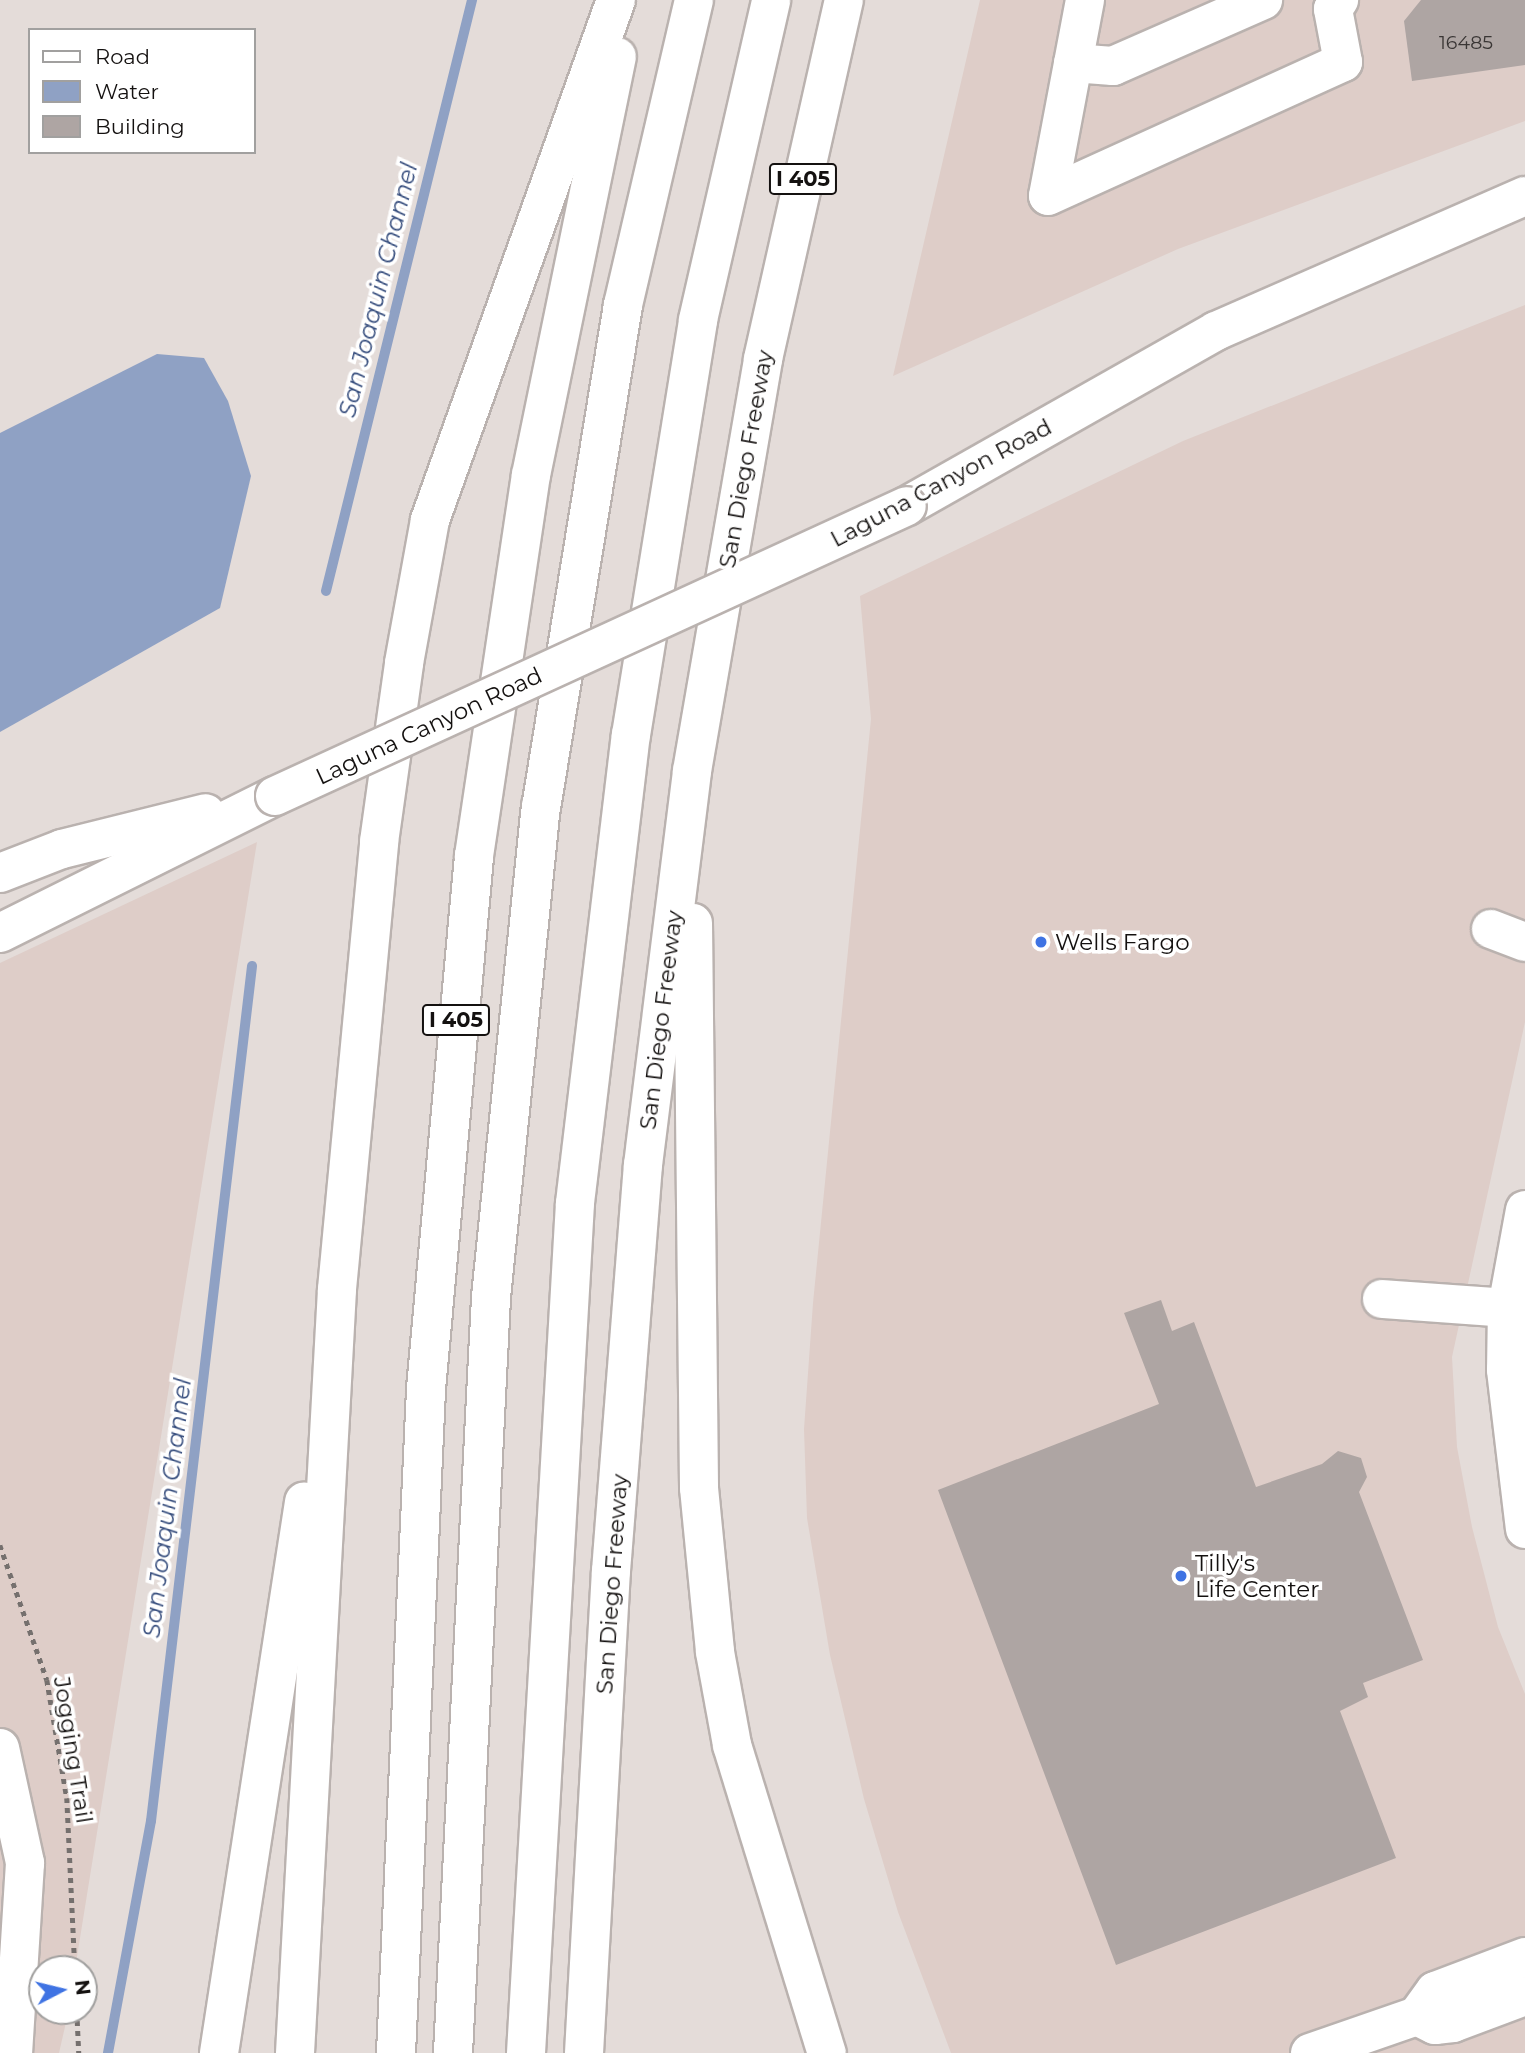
<!DOCTYPE html>
<html>
<head>
<meta charset="utf-8">
<style>
	body { margin:0 }
	#map { position:relative; width:1525px; height:2053px; overflow:hidden; background:#e4dcd9; font-family:Montserrat,sans-serif }
	div>[style] { position:absolute }
	.built>* { inset:0; background:#decdc8 }
	.water>* { inset:0; background:#8fa1c4 }
	.stream>* { height:10px; margin:-5px; padding:0 5px; transform-origin:5px; border-radius:5px; background:#8fa1c4 }
	.building>* { inset:0; background:#aea5a3 }
	.path>* { height:4.5px; margin-top:-2.25px; transform-origin:0; background:repeating-linear-gradient(90deg,#75706e 0 5px,transparent 0 10px) }
	.roads { filter:drop-shadow(2px 0 #bab2af) drop-shadow(-2px 0 #bab2af) drop-shadow(0 2px #bab2af) drop-shadow(0 -2px #bab2af) }
	.minor>* { height:38px; margin:-19px; padding:0 19px; transform-origin:19px; border-radius:19px; background:#fff }
	.major>* { height:38px; margin:-19px; padding:0 19px; transform-origin:19px; border-radius:19px; background:#fff }
	.highway>* { height:38px; margin:-19px; padding:0 19px; transform-origin:19px; border-radius:19px; background:#fff }
	.bridges { filter:drop-shadow(2px 0 #bab2af) drop-shadow(-2px 0 #bab2af) drop-shadow(0 2px #bab2af) drop-shadow(0 -2px #bab2af) }
	.major-bridge>* { height:38px; margin:-19px; padding:0 19px; transform-origin:19px; border-radius:19px; background:#fff }
	.dots>* { width:19px; height:19px; translate:-50% -50%; box-sizing:border-box; border:4px solid #fff; border-radius:50% }
	span { translate:-50% -50%; white-space:nowrap; text-align:center; line-height:1.15; -webkit-text-stroke:7px #fff; paint-order:stroke }
	.number-label { font-size:19px; color:#3a3635 }
	.number-label span { -webkit-text-stroke-width:0 }
	.shield-label span { padding:2px 5px; background:#fff; border:2px solid; border-radius:5px; -webkit-text-stroke-width:0 }
	.shield-label { font-size:21px; color:#141110; font-weight:700 }
	.street-label { font-size:23px; color:#141110 }
	.poi-label { font-size:23px; color:#141110 }
	.left { translate:0 -50%; text-align:left }
	.water-label { font-size:24px; color:#364d7d; font-style:italic }
	.legend { position:absolute; left:28px; top:28px; width:228px; height:126px; box-sizing:border-box; background:#fff; border:2px solid #a1a09f; margin:0; padding:9px 12px; list-style:none; font-size:21px; color:#141110 }
	.legend li { display:flex; align-items:center; gap:14px; height:35px }
	.legend b { width:35px; border:2px solid #a1a09f }
	.north { position:absolute; left:28px; top:1955px; width:70px; height:70px; box-sizing:border-box; background:#fff; border:2px solid #a1a09f; border-radius:50%; rotate:83deg; font-size:19px; font-weight:700; line-height:28px; text-align:center; color:#141110 }
	.north::after { content:''; display:block; margin:auto; width:24px; height:32px; background:#3f73e3; clip-path:polygon(50% 0,100% 100%,50% 72%,0 100%) }
</style>
</head>
<body>
<div id="map">
	<div class="built">
		<div style="clip-path:polygon(980px 0,1525px 0,1525px 121px,1178px 249px,893px 376px)"></div>
		<div style="clip-path:polygon(1525px 305px,1525px 1022px,1452px 1357px,1457px 1447px,1472px 1527px,1498px 1627px,1525px 1694px,1525px 2053px,951px 2053px,898px 1912px,864px 1799px,830px 1655px,807px 1518px,804px 1429px,813px 1303px,871px 719px,860px 596px,1183px 441px)"></div>
		<div style="clip-path:polygon(257px 842px,75px 1969px,42px 1969px,42px 2011px,68px 2011px,67px 2018px,59px 2053px,0 2053px,0 963px)"></div>
	</div>
	<div class="water">
		<div style="clip-path:polygon(157px 354px,204px 358px,228px 401px,251px 476px,220px 608px,0 732px,0 433px)"></div>
	</div>
	<div class="stream">
		<div style="left:326px;top:591px;width:609px;rotate:-76.12deg"></div>
		<div style="left:108px;top:2053px;width:236px;rotate:-79.5deg"></div>
		<div style="left:151px;top:1821px;width:861px;rotate:-83.26deg"></div>
	</div>
	<div class="building">
		<div style="clip-path:polygon(1421px 0,1525px 0,1525px 65px,1412px 81px,1404px 21px)"></div>
		<div style="clip-path:polygon(1161px 1300px,1172px 1331px,1194px 1322px,1256px 1487px,1322px 1464px,1338px 1451px,1361px 1458px,1367px 1477px,1359px 1492px,1423px 1660px,1363px 1683px,1368px 1697px,1340px 1711px,1396px 1858px,1116px 1965px,938px 1490px,1159px 1404px,1124px 1313px)"></div>
	</div>
	<div class="path">
		<div style="left:0;top:1545px;width:143px;rotate:70.8deg"></div>
		<div style="left:47px;top:1680px;width:120px;rotate:80.4deg"></div>
		<div style="left:67px;top:1798px;width:171px;rotate:87.3deg"></div>
		<div style="left:77px;top:2011px;width:42px;rotate:87.3deg"></div>
	</div>
	<div class="roads">
		<div class="minor">
			<div style="left:1085px;top:0;width:199px;rotate:100.7deg"></div>
			<div style="left:1048px;top:196px;width:324px;rotate:-24.4deg"></div>
			<div style="left:1343px;top:62px;width:54px;rotate:-100.7deg"></div>
			<div style="left:1333px;top:9px;width:11px;rotate:-56deg"></div>
			<div style="left:1073px;top:63px;width:40px;rotate:4.3deg"></div>
			<div style="left:1113px;top:66px;width:164px;rotate:-23.7deg"></div>
			<div style="left:1491px;top:929px;width:36px;rotate:21deg"></div>
			<div style="left:1525px;top:1210px;width:100px;rotate:100.4deg"></div>
			<div style="left:1507px;top:1308px;width:62px;rotate:90.9deg"></div>
			<div style="left:1506px;top:1370px;width:160px;rotate:83.2deg"></div>
			<div style="left:1382px;top:1299px;width:125px;rotate:4.1deg"></div>
			<div style="left:0;top:1748px;width:118px;rotate:77.7deg"></div>
			<div style="left:25px;top:1863px;width:190px;rotate:93.6deg"></div>
			<div style="left:1525px;top:1957px;width:96px;rotate:159.3deg"></div>
			<div style="left:1435px;top:1991px;width:31px;rotate:126deg"></div>
			<div style="left:1417px;top:2016px;width:20px;rotate:27deg"></div>
			<div style="left:1435px;top:2025px;width:18px;rotate:-6deg"></div>
			<div style="left:1453px;top:2023px;width:77px;rotate:-20.6deg"></div>
			<div style="left:1310px;top:2053px;width:113px;rotate:-19.1deg"></div>
		</div>
		<div class="major">
			<div style="left:907px;top:506px;width:355px;rotate:-29.5deg"></div>
			<div style="left:1216px;top:331px;width:337px;rotate:-23.6deg"></div>
			<div style="left:0;top:873px;width:66px;rotate:-21.2deg"></div>
			<div style="left:62px;top:849px;width:148px;rotate:-14deg"></div>
			<div style="left:0;top:933px;width:307px;rotate:-26.5deg"></div>
		</div>
		<div class="highway">
			<div style="left:693px;top:923px;width:565px;rotate:89.39deg"></div>
			<div style="left:699px;top:1488px;width:165px;rotate:84.4deg"></div>
			<div style="left:715px;top:1652px;width:95px;rotate:79.6deg"></div>
			<div style="left:732px;top:1745px;width:322px;rotate:72.9deg"></div>
			<div style="left:219px;top:2053px;width:558px;rotate:-81.23deg"></div>
			<div style="left:295px;top:2053px;width:765px;rotate:-86.85deg"></div>
			<div style="left:337px;top:1289px;width:449px;rotate:-84.6deg"></div>
			<div style="left:379px;top:842px;width:181px;rotate:-82deg"></div>
			<div style="left:404px;top:663px;width:145px;rotate:-79.7deg"></div>
			<div style="left:430px;top:520px;width:552px;rotate:-70.32deg"></div>
			<div style="left:396px;top:2053px;width:665px;rotate:-87.41deg"></div>
			<div style="left:426px;top:1389px;width:535px;rotate:-84.85deg"></div>
			<div style="left:474px;top:856px;width:385px;rotate:-81.5deg"></div>
			<div style="left:531px;top:475px;width:427px;rotate:-78.4deg"></div>
			<div style="left:453px;top:2053px;width:757px;rotate:-87.12deg"></div>
			<div style="left:491px;top:1297px;width:492px;rotate:-84.2deg"></div>
			<div style="left:541px;top:808px;width:510px;rotate:-80.74deg"></div>
			<div style="left:623px;top:305px;width:313px;rotate:-76.9deg"></div>
			<div style="left:526px;top:2053px;width:851px;rotate:-86.7deg"></div>
			<div style="left:575px;top:1203px;width:471px;rotate:-83.2deg"></div>
			<div style="left:631px;top:735px;width:420px;rotate:-80.8deg"></div>
			<div style="left:698px;top:320px;width:328px;rotate:-77.1deg"></div>
			<div style="left:584px;top:2053px;width:483px;rotate:-86.8deg"></div>
			<div style="left:611px;top:1571px;width:407px;rotate:-85.5deg"></div>
			<div style="left:643px;top:1165px;width:397px;rotate:-82.9deg"></div>
			<div style="left:692px;top:771px;width:418px;rotate:-80.2deg"></div>
			<div style="left:763px;top:359px;width:368px;rotate:-77.3deg"></div>
		</div>
	</div>
	<div class="bridges">
		<div class="major-bridge">
			<div style="left:275px;top:796px;width:695px;rotate:-24.65deg"></div>
		</div>
	</div>
	<div class="dots">
		<div style="left:1041px;top:942px;background:#3f73e3"></div>
		<div style="left:1181px;top:1576px;background:#3f73e3"></div>
	</div>
	<div class="number-label">
		<span style="left:1466px;top:43px">16485</span>
	</div>
	<div class="shield-label">
		<span style="left:803px;top:179px">I 405</span>
		<span style="left:456px;top:1020px">I 405</span>
	</div>
	<div class="street-label">
		<span style="left:746px;top:459px;rotate:-80deg">San Diego Freeway</span>
		<span style="left:941px;top:483px;rotate:-28deg">Laguna Canyon Road</span>
		<span style="left:429px;top:726px;rotate:-25deg">Laguna Canyon Road</span>
		<span style="left:661px;top:1020px;rotate:-83deg">San Diego Freeway</span>
		<span style="left:612px;top:1584px;rotate:-86deg">San Diego Freeway</span>
		<span style="left:73px;top:1750px;rotate:81deg">Jogging Trail</span>
	</div>
	<div class="poi-label">
		<span class="left" style="left:1055px;top:942px">Wells Fargo</span>
		<span class="left" style="left:1195px;top:1576px">Tilly's<br>Life Center</span>
	</div>
	<div class="water-label">
		<span style="left:378px;top:290px;rotate:-76deg">San Joaquin Channel</span>
		<span style="left:167px;top:1508px;rotate:-83deg">San Joaquin Channel</span>
	</div>
	<ul class="legend">
	<li><b style="height:9px;background:#fff"></b>Road</li>
	<li><b style="height:19px;background:#8fa1c4"></b>Water</li>
	<li><b style="height:19px;background:#aea5a3"></b>Building</li>
	</ul>
	<div class="north">N</div>
</div>
</body>
</html>
